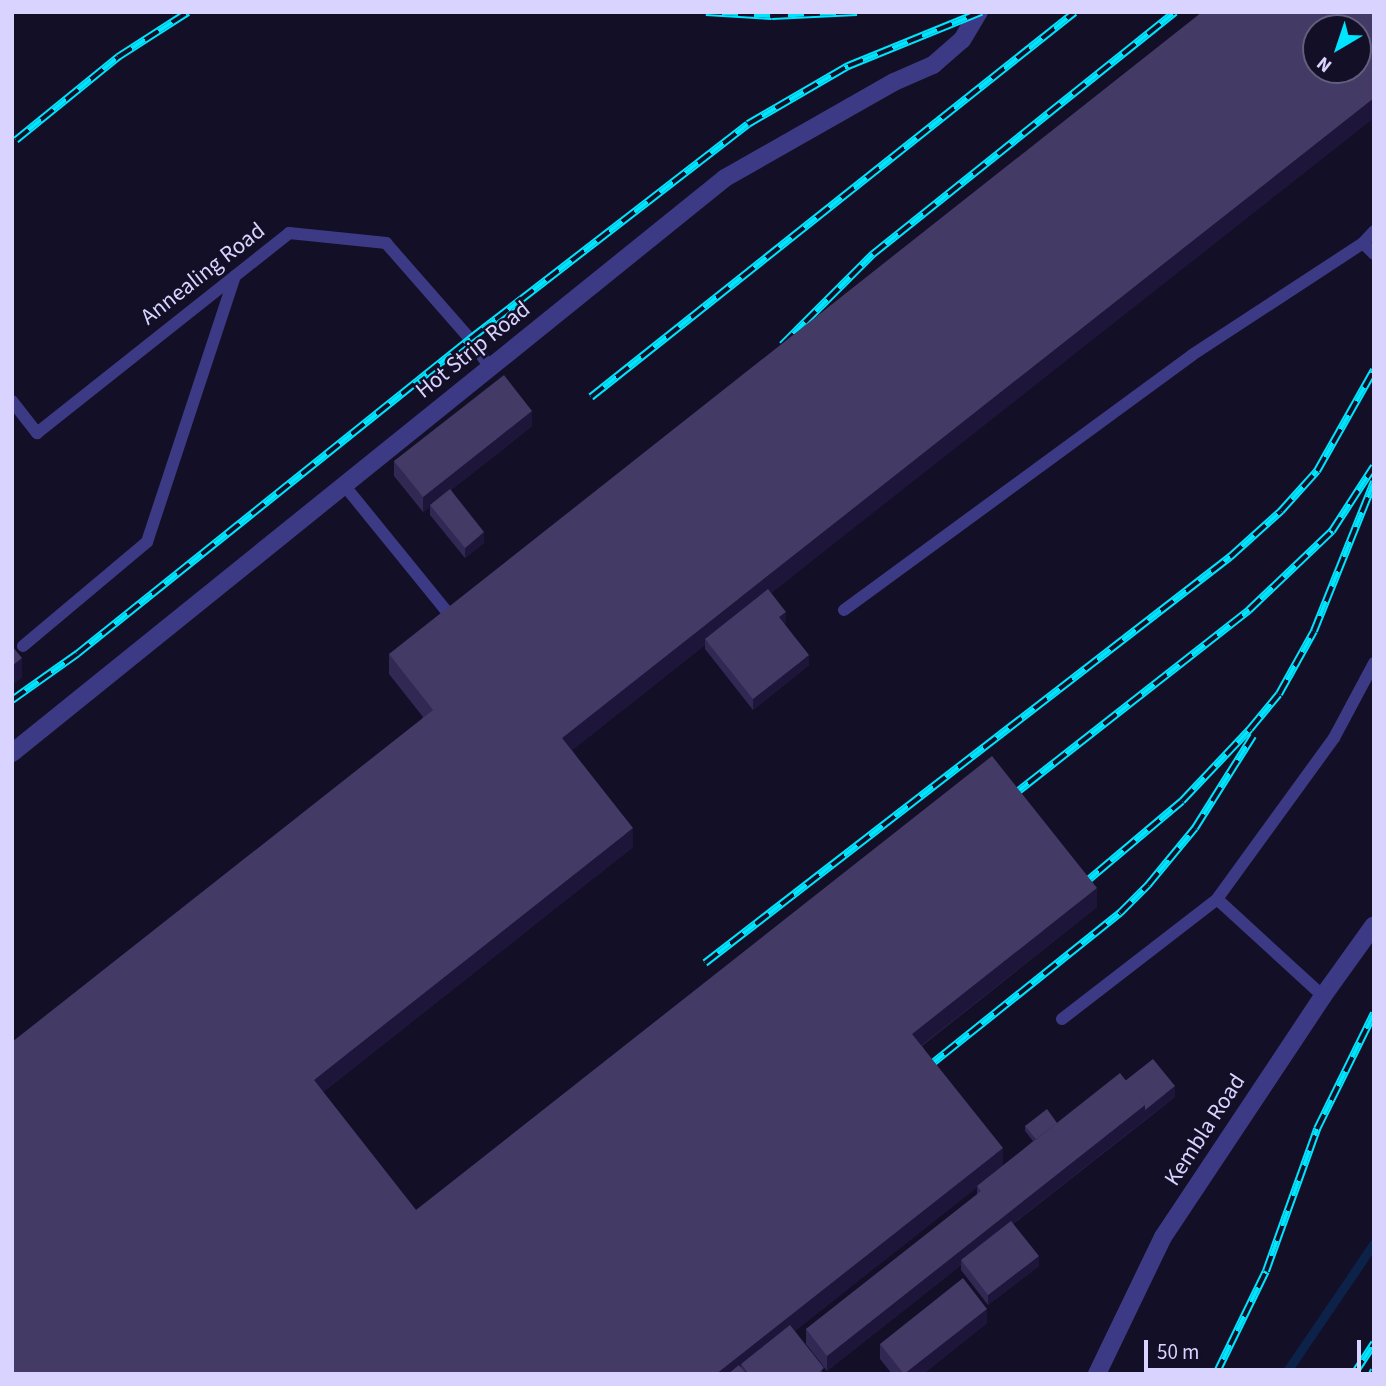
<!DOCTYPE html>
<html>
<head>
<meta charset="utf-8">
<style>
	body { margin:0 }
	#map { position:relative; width:1386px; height:1386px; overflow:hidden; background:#130f26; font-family:"Source Sans 3",sans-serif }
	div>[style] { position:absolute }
	.stream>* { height:9px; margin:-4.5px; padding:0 4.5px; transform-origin:4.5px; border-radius:4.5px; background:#0c2248 }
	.service>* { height:12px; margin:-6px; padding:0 6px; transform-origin:6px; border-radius:6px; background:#3d3a85 }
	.minor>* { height:18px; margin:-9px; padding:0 9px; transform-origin:9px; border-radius:9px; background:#3d3a85 }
	.rail>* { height:8px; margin-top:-4px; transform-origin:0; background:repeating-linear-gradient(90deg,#130f26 0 16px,#00e5ff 0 32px); box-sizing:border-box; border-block:2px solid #00e5ff }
	.wall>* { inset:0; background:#312854 }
	.shaded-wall>* { inset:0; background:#1d163a }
	.building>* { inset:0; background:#433a66 }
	span { translate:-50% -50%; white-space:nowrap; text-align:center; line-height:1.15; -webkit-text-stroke:5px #130f26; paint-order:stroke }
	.street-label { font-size:23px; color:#d9d4ff }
	.frame { position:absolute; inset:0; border:14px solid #d9d4ff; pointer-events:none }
	.north { position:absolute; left:1302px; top:14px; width:70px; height:70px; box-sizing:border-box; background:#130f26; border:2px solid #625e7d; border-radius:50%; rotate:219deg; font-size:19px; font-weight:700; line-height:28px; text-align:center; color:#d9d4ff }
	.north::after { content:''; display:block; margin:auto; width:24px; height:32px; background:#00e5ff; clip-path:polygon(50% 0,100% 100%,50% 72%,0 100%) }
	.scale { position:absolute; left:1144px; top:1340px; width:217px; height:32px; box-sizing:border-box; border:4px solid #d9d4ff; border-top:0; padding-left:9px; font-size:21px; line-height:24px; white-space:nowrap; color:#d9d4ff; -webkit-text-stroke:5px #130f26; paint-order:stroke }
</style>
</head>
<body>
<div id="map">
	<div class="stream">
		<div style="left:1285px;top:1374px;width:158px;rotate:-55.8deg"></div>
	</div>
	<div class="service">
		<div style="left:1363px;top:243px;width:16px;rotate:-47deg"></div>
		<div style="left:12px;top:401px;width:41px;rotate:52deg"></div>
		<div style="left:37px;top:433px;width:322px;rotate:-38.4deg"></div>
		<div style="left:289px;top:233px;width:98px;rotate:5.9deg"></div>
		<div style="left:386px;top:243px;width:128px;rotate:48.8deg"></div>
		<div style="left:470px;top:339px;width:35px;rotate:55deg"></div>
		<div style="left:344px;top:485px;width:173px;rotate:50.9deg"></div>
		<div style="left:844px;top:610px;width:431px;rotate:-36.2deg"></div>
		<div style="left:1192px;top:355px;width:204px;rotate:-33.2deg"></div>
		<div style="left:1363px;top:243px;width:16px;rotate:45deg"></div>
		<div style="left:23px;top:646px;width:162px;rotate:-40deg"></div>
		<div style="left:147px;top:542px;width:280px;rotate:-71.7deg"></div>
		<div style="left:1217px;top:899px;width:199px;rotate:-54deg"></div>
		<div style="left:1334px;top:738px;width:85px;rotate:-61.9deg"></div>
		<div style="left:1062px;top:1019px;width:196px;rotate:-37.7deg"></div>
		<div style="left:1217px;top:899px;width:144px;rotate:42.5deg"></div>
	</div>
	<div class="minor">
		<div style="left:12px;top:753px;width:916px;rotate:-38.88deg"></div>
		<div style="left:725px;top:178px;width:194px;rotate:-29.6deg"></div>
		<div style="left:894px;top:82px;width:43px;rotate:-23.6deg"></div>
		<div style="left:933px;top:65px;width:38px;rotate:-41deg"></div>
		<div style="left:962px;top:40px;width:33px;rotate:-59deg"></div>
		<div style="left:1097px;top:1374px;width:152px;rotate:-64.3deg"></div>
		<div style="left:1163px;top:1237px;width:289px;rotate:-56.4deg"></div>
		<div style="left:1323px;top:996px;width:87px;rotate:-54.3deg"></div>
	</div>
	<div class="rail">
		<div style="left:706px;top:12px;width:66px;rotate:3.5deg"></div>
		<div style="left:772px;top:16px;width:85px;rotate:-2.7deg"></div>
		<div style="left:16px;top:140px;width:132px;rotate:-39.1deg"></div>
		<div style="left:118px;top:57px;width:83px;rotate:-32.7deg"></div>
		<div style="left:782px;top:345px;width:129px;rotate:-45deg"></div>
		<div style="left:873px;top:254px;width:387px;rotate:-38.7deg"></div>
		<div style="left:591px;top:397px;width:618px;rotate:-38.5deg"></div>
		<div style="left:12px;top:700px;width:80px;rotate:-35.3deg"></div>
		<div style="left:77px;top:654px;width:504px;rotate:-38.71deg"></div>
		<div style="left:470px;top:339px;width:351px;rotate:-37.7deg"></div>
		<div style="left:748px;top:124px;width:116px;rotate:-30.1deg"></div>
		<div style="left:848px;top:66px;width:144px;rotate:-22.1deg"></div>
		<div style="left:1003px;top:803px;width:313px;rotate:-38.1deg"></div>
		<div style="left:1249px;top:610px;width:115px;rotate:-43.6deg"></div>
		<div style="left:1332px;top:531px;width:77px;rotate:-57.1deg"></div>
		<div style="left:1074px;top:892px;width:141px;rotate:-40.1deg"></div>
		<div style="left:1182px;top:801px;width:99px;rotate:-46.6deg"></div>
		<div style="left:1250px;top:729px;width:45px;rotate:-50.4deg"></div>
		<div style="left:1279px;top:694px;width:72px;rotate:-60.9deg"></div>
		<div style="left:1314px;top:631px;width:161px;rotate:-68.1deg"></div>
		<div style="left:705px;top:963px;width:664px;rotate:-37.72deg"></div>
		<div style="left:1230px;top:557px;width:69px;rotate:-42deg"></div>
		<div style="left:1281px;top:511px;width:54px;rotate:-48deg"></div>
		<div style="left:1317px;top:471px;width:116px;rotate:-60.6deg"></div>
		<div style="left:919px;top:1074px;width:258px;rotate:-38.7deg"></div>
		<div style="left:1120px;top:913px;width:40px;rotate:-45deg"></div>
		<div style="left:1148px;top:885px;width:74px;rotate:-50.5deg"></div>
		<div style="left:1195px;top:828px;width:109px;rotate:-57.8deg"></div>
		<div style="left:1216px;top:1374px;width:114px;rotate:-64.1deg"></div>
		<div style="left:1266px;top:1271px;width:151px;rotate:-70.2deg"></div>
		<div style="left:1317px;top:1129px;width:129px;rotate:-63.8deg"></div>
		<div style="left:1354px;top:1374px;width:37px;rotate:-57deg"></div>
		<div style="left:1372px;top:1374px;width:4px;rotate:-63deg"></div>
	</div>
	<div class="wall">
		<div style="clip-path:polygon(532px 426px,451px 490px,484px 543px,465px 558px,430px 515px,430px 507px,423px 512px,394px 476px,394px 461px)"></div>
		<div style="clip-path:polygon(771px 593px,786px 622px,784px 623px,809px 665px,753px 710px,705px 649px,705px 645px,572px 750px,633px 847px,323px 1092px,416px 1210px,1097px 907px,922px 1046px,1003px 1166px,1033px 1141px,1025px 1131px,1025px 1126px,1057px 1123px,1125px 1081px,1175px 1097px,1013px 1224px,1039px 1266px,988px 1305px,961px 1270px,961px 1265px,827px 1371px,806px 1344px,806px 1329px,977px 1195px,977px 1187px,794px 1331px,824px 1374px,12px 1374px,423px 717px,389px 674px,389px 654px)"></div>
		<div style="clip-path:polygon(987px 1323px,923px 1374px,892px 1374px,880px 1359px,880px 1344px)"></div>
	</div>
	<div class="shaded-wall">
		<div style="clip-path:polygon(1374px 98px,1374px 118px,708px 643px,705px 639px,705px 645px,562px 758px,562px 738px)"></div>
		<div style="clip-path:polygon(532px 411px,532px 426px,431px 506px,430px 505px,430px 507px,423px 512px,423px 497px)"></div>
		<div style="clip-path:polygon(484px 532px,484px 543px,465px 558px,465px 548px)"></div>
		<div style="clip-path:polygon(786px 612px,786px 622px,779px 627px,779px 617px)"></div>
		<div style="clip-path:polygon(809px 655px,809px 665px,753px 710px,753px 699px)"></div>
		<div style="clip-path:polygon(22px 658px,22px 678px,12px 685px,12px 666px)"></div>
		<div style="clip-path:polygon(633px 828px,633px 847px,314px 1099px,314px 1080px)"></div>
		<div style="clip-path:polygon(1097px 888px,1097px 907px,912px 1053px,912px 1034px)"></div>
		<div style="clip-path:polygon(1175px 1086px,1175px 1097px,1145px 1120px,1145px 1110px)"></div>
		<div style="clip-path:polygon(1145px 1105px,1145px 1120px,963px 1263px,961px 1260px,961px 1265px,827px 1371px,827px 1356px)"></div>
		<div style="clip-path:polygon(1003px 1148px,1003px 1167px,746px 1370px,741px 1364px,741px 1373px,716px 1374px)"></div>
		<div style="clip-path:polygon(1039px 1256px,1039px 1266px,988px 1305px,988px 1295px)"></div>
		<div style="clip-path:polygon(987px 1309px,987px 1323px,923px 1374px,904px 1374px)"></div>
	</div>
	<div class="building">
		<div style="clip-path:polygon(evenodd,1202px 12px,1374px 12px,1374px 98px,562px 738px,633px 828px,314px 1080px,416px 1210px,992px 756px,1097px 888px,912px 1034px,1003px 1148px,716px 1374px,12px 1374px,12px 1042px,433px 710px,389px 654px,1202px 12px,1316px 28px,1358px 28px,1358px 70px,1316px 70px,1316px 28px)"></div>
		<div style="clip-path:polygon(504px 375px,532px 411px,423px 497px,394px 461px)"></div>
		<div style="clip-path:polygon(450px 489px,484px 532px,465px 548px,430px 505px)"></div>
		<div style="clip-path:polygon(768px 589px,786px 612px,779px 617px,809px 655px,753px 699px,705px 639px)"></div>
		<div style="clip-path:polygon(12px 646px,22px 658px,12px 666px)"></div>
		<div style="clip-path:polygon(1153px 1059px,1175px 1086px,1145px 1110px,1145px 1105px,1125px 1081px)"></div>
		<div style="clip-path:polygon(1120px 1073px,1145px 1105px,827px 1356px,806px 1329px,981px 1191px,977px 1186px)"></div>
		<div style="clip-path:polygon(1047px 1109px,1057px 1123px,1036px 1139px,1025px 1126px)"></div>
		<div style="clip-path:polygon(1011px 1221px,1039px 1256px,988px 1295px,961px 1260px)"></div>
		<div style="clip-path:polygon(963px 1278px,987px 1309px,904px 1374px,880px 1344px)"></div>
		<div style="clip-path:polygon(790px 1325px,824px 1368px,817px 1374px,749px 1374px,741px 1364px)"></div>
		<div style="clip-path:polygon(739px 1365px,746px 1374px,728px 1374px)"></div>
	</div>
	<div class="street-label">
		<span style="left:203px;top:274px;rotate:-38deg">Annealing Road</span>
		<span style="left:473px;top:350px;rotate:-39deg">Hot Strip Road</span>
		<span style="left:1205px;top:1130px;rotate:-57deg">Kembla Road</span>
	</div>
	<div class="frame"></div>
	<div class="north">N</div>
	<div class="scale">50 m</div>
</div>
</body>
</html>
